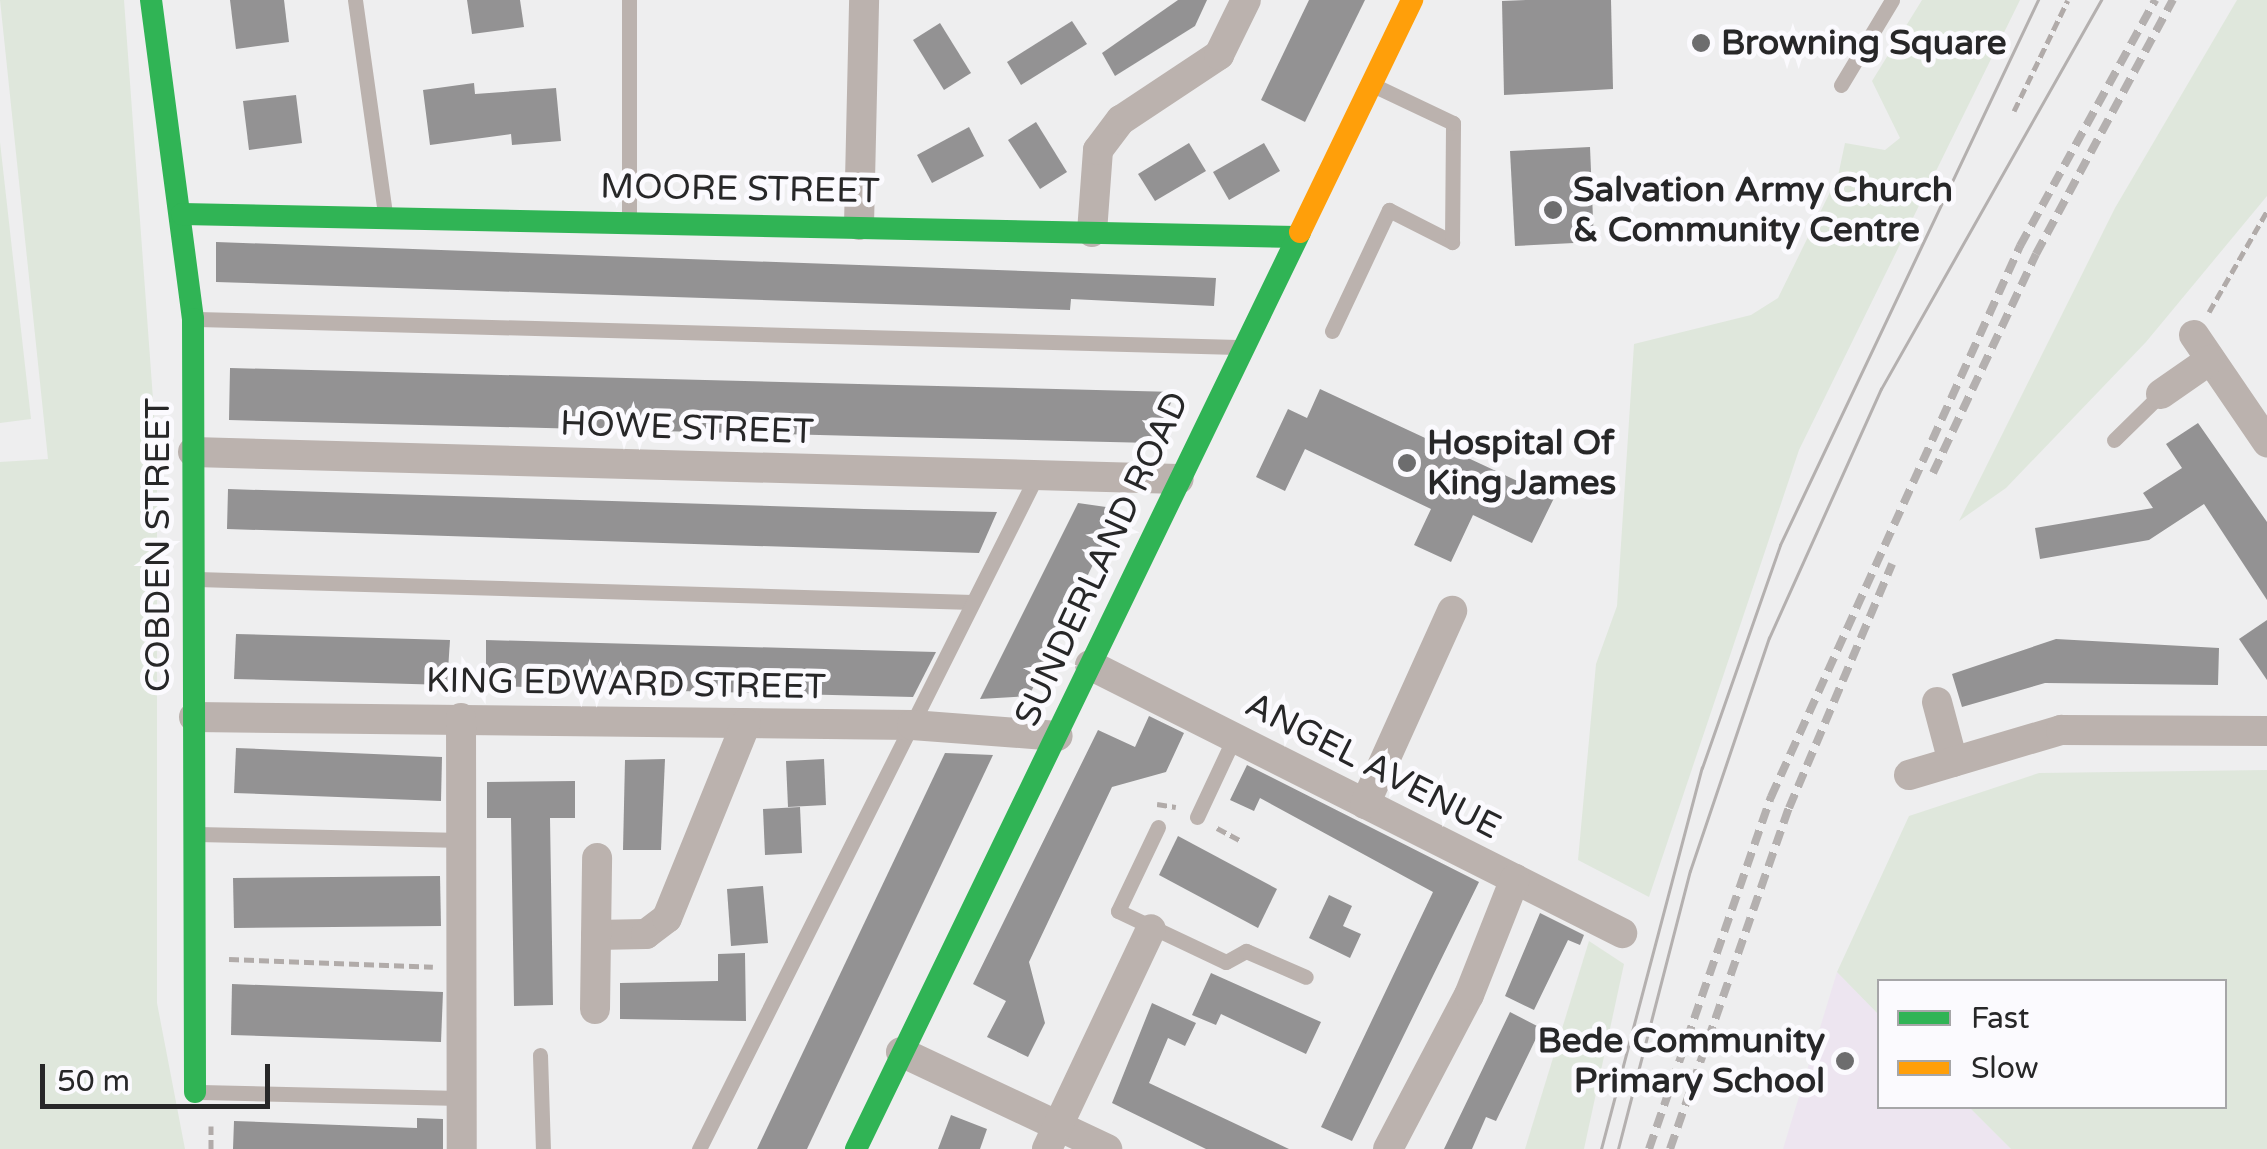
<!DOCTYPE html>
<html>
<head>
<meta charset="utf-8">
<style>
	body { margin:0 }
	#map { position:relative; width:2267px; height:1149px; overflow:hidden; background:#eeeeef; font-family:"Varela Round",sans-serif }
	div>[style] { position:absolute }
	.education>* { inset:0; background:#ede5f0 }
	.green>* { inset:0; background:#dfe7dc }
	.building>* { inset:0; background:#939293 }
	.path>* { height:5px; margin-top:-2.5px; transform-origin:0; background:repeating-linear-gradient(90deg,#b1aba9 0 10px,transparent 0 15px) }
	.lane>* { height:15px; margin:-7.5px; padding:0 7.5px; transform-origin:7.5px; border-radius:7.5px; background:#bbb2ae }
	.street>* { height:30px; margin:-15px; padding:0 15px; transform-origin:15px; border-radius:15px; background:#bbb2ae }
	.fast>* { height:22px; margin:-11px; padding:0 11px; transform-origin:11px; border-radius:11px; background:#30b455 }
	.slow>* { height:22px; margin:-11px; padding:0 11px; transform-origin:11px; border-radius:11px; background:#ff9f0a }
	.tram>* { height:2.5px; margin:-1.25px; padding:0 1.25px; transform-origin:1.25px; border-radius:1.25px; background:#b4b0af }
	.rail>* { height:8px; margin-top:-4px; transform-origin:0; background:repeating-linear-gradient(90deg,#b4b0af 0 15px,transparent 0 23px) }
	.dots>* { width:28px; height:28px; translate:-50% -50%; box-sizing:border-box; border:5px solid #fbfafe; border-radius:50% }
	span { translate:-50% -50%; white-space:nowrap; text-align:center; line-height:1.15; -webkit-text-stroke:10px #fbfafe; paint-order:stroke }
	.poi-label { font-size:35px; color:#272728; font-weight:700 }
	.left { translate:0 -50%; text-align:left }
	.right { translate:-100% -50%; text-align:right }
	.street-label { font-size:35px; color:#272728 }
	.legend { position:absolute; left:1877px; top:979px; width:350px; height:130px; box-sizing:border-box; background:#fbfafe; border:2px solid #a6a6a8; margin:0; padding:12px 18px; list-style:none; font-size:30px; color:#272728 }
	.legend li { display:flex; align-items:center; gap:20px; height:50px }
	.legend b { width:50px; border:2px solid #a6a6a8 }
	.scale { position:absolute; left:40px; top:1064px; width:230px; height:45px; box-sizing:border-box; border:5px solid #272728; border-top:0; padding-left:12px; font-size:30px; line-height:35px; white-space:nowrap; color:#272728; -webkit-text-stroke:8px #fbfafe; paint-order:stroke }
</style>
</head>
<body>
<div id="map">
	<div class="education">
		<div style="clip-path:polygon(1837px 972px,1879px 1015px,1880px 1106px,1969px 1107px,2011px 1149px,1783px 1149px)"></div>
	</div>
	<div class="green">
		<div style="clip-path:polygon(0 0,124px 0,157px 454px,157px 1003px,185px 1149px,0 1149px,0 462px,48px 459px)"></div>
		<div style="clip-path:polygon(1922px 0,2020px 0,1799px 450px,1649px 897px,1578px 860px,1596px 664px,1617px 606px,1634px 344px,1751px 315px,1778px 298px,1838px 176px,1845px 143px,1885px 150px,1900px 138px,1872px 81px)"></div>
		<div style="clip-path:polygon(2237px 0,2267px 0,2267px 196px,2146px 342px,2006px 488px,1959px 521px,2115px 208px)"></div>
		<div style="clip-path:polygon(0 142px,31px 419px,0 423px)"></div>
		<div style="clip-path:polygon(2267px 770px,2267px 1149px,2011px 1149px,1969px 1107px,2224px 1106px,2224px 982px,1880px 982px,1879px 1015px,1837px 972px,1909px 816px,2039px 773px)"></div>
		<div style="clip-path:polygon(1589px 941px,1624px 964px,1584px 1149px,1525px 1149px)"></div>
	</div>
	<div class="building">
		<div style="clip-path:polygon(230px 0,284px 0,289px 42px,236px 49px)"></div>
		<div style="clip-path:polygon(467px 0,520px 0,524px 27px,472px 34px)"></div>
		<div style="clip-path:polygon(1178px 0,1207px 0,1195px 26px,1115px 76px,1102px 53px)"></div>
		<div style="clip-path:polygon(1309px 0,1365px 0,1305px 122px,1261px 100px)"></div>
		<div style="clip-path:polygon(1527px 0,1611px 0,1613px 89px,1504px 95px,1502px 1px)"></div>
		<div style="clip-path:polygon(1072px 21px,1087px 44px,1021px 85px,1007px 62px)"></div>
		<div style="clip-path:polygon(940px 23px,971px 73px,944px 90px,913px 40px)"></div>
		<div style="clip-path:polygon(474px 83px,475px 94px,556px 88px,561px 141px,512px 145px,511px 134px,430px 145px,423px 90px)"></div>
		<div style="clip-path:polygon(296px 95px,302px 143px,249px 150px,243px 101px)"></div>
		<div style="clip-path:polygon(1036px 122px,1067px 172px,1040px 189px,1008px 140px)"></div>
		<div style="clip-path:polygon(969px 127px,984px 156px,932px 183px,917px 155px)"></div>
		<div style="clip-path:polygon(1189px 143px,1206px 171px,1155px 201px,1138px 174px)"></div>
		<div style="clip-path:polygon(1264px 143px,1280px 171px,1229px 200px,1213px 172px)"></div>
		<div style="clip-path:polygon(1590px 147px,1594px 242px,1515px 246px,1510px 151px)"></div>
		<div style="clip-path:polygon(216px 242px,1193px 277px,1216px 278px,1214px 306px,1071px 299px,1070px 310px,216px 282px)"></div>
		<div style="clip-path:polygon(230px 368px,897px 385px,1176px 392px,1152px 443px,896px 437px,229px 420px)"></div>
		<div style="clip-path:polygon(1320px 389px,1554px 498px,1532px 543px,1473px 515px,1451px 562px,1414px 545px,1431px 509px,1305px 449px,1285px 491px,1256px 477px,1288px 409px,1307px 418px)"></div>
		<div style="clip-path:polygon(2198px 423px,2267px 522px,2267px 600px,2204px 504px,2149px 540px,2040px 559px,2035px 528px,2153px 508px,2143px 493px,2182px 468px,2166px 444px)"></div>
		<div style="clip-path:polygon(228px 489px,864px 509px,997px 512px,979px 553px,227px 529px)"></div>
		<div style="clip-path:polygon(1078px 503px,1120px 509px,1029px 696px,980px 699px)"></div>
		<div style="clip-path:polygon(2267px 620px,2267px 680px,2239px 639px)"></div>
		<div style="clip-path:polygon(236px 634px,450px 640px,447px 685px,234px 679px)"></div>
		<div style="clip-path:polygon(2056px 639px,2219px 648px,2218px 685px,2045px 683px,1962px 707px,1952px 674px)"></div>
		<div style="clip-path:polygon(486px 640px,862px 650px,936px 652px,913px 697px,756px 693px,486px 686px)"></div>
		<div style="clip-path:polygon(1149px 716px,1184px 733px,1166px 772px,1112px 787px,1102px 808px,1029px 962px,1045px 1023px,1028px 1057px,987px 1037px,1006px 1001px,973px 984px,1098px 730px,1135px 747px)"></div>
		<div style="clip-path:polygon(236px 748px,442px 757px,441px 801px,234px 793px)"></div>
		<div style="clip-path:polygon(945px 753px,993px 755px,807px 1149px,757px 1149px)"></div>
		<div style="clip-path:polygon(665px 759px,661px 850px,623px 850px,625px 760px)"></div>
		<div style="clip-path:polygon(824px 759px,826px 805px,788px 807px,786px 761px)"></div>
		<div style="clip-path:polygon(1247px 765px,1479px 882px,1352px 1141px,1321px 1127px,1433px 892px,1260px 798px,1254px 811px,1230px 800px)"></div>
		<div style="clip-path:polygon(575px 781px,575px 818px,550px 818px,553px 1005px,514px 1006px,511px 818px,487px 818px,487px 782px)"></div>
		<div style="clip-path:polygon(800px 807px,802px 853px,765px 855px,763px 809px)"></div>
		<div style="clip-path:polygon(1178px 836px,1277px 889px,1258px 928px,1159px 875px)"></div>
		<div style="clip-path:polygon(440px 876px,441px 926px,234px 928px,233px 878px)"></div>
		<div style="clip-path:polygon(763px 886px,768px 943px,731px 946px,727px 889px)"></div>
		<div style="clip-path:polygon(1329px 895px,1352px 906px,1343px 926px,1361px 934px,1350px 958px,1309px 938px)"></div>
		<div style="clip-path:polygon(1540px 913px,1584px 935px,1580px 945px,1568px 940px,1534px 1010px,1505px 996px)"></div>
		<div style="clip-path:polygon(745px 953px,746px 1021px,620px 1019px,620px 983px,718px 981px,718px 954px)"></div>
		<div style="clip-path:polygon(1211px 973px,1321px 1022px,1306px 1054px,1221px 1014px,1216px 1025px,1192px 1015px)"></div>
		<div style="clip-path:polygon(232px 984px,443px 992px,441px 1042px,231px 1035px)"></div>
		<div style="clip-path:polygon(1152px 1003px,1196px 1023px,1185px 1046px,1168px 1038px,1149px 1083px,1289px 1149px,1206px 1149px,1112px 1103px)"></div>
		<div style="clip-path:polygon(1510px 1012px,1541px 1028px,1530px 1051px,1496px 1121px,1486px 1117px,1472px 1149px,1444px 1149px)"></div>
		<div style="clip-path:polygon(951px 1115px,987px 1129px,980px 1149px,938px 1149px)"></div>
		<div style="clip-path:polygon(417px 1118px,443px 1119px,443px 1149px,233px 1149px,234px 1121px,417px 1128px)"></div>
	</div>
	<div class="path">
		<div style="left:2014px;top:111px;width:123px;rotate:-64.1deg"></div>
		<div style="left:2209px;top:312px;width:116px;rotate:-60.1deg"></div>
		<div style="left:1157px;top:804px;width:19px;rotate:9deg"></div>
		<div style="left:1217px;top:828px;width:26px;rotate:28deg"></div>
		<div style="left:229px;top:959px;width:204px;rotate:2.2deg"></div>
		<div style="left:211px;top:1149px;width:23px;rotate:-90deg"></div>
	</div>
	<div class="lane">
		<div style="left:355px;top:0;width:216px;rotate:82deg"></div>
		<div style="left:1841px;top:85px;width:99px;rotate:-59deg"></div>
		<div style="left:629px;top:221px;width:221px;rotate:-90deg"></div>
		<div style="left:197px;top:319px;width:1041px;rotate:1.54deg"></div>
		<div style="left:1332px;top:331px;width:134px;rotate:-64.8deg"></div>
		<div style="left:1389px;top:210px;width:71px;rotate:26.9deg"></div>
		<div style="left:1452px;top:242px;width:119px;rotate:-89.5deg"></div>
		<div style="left:1453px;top:123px;width:86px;rotate:-154.6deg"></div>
		<div style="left:2114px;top:440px;width:66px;rotate:-44.4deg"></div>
		<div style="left:197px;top:579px;width:776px;rotate:1.7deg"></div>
		<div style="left:1197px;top:817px;width:87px;rotate:-64.9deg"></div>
		<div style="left:1158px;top:827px;width:93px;rotate:115.5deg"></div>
		<div style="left:1118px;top:911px;width:119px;rotate:25.3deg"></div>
		<div style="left:1226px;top:962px;width:23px;rotate:-29deg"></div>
		<div style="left:1246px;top:951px;width:65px;rotate:23.4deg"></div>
		<div style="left:196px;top:834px;width:266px;rotate:1.3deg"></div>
		<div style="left:540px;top:1055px;width:94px;rotate:88.2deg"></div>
		<div style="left:200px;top:1092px;width:260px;rotate:1.3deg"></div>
		<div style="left:699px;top:1149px;width:754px;rotate:-63.37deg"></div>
	</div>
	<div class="street">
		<div style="left:859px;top:225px;width:225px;rotate:-88.7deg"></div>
		<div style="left:1092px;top:232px;width:82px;rotate:-85.8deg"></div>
		<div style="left:1098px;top:150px;width:38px;rotate:-53deg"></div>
		<div style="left:1121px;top:120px;width:118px;rotate:-33.6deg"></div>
		<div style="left:1219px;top:55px;width:61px;rotate:-63.9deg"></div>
		<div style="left:2194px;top:335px;width:130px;rotate:55.7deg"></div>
		<div style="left:2161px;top:394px;width:60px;rotate:-34.8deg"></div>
		<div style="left:193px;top:452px;width:986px;rotate:1.57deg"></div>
		<div style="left:1090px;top:665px;width:596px;rotate:26.74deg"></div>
		<div style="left:1937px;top:702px;width:62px;rotate:75.1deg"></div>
		<div style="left:194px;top:717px;width:718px;rotate:0.64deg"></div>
		<div style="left:912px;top:725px;width:146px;rotate:4.3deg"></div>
		<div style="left:461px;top:718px;width:431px;rotate:89.9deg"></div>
		<div style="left:1909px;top:775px;width:159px;rotate:-16.5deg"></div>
		<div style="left:2061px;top:730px;width:206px;rotate:0.3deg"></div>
		<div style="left:1365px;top:804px;width:212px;rotate:-65.7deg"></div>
		<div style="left:596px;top:935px;width:50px;rotate:-1.1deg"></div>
		<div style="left:646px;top:934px;width:26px;rotate:-37deg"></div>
		<div style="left:667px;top:918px;width:210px;rotate:-67.9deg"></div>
		<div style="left:595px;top:1009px;width:151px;rotate:-89.2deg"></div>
		<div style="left:901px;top:1052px;width:228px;rotate:25.2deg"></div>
		<div style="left:1047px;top:1149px;width:243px;rotate:-64.7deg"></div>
		<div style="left:1388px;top:1149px;width:174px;rotate:-62.3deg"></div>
		<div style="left:1469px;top:995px;width:125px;rotate:-68.4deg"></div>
	</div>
	<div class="fast">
		<div style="left:151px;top:0;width:322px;rotate:82.5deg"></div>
		<div style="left:193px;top:319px;width:773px;rotate:89.85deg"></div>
		<div style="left:182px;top:214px;width:1115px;rotate:1.18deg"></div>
		<div style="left:856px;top:1149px;width:1019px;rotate:-64.16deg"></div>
	</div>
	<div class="slow">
		<div style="left:1300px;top:232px;width:258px;rotate:-64.2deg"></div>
	</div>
	<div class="tram">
		<div style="left:1601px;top:1149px;width:394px;rotate:-75.2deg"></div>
		<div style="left:1702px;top:768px;width:236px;rotate:-70.7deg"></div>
		<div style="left:1780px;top:545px;width:603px;rotate:-64.67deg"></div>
		<div style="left:1618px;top:1149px;width:287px;rotate:-75.5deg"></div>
		<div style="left:1690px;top:871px;width:246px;rotate:-71.3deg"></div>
		<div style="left:1769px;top:638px;width:273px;rotate:-65.8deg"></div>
		<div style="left:1881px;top:389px;width:447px;rotate:-60.5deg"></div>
	</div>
	<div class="rail">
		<div style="left:1933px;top:473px;width:242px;rotate:-64.8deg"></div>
		<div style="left:2036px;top:254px;width:289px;rotate:-61.7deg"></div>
		<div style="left:1649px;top:1149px;width:373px;rotate:-70.9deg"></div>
		<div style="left:1771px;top:797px;width:605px;rotate:-65.68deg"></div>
		<div style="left:2020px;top:246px;width:281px;rotate:-61.2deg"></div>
		<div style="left:1670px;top:1149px;width:361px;rotate:-70.8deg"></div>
		<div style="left:1789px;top:808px;width:265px;rotate:-67.1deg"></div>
	</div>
	<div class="dots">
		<div style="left:1701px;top:43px;background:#6d6d6e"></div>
		<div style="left:1553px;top:210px;background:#6d6d6e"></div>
		<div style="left:1407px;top:463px;background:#6d6d6e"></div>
		<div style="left:1845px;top:1061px;background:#6d6d6e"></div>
	</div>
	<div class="poi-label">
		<span class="left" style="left:1721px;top:43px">Browning Square</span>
		<span class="left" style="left:1573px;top:210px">Salvation Army Church<br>&amp; Community Centre</span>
		<span class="left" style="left:1427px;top:463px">Hospital Of<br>King James</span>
		<span class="right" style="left:1825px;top:1061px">Bede Community<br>Primary School</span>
	</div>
	<div class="street-label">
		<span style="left:740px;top:189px;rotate:1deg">MOORE STREET</span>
		<span style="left:687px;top:428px;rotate:2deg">HOWE STREET</span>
		<span style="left:158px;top:545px;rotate:-90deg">COBDEN STREET</span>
		<span style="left:1102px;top:559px;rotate:-65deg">SUNDERLAND ROAD</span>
		<span style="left:626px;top:684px;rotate:1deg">KING EDWARD STREET</span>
		<span style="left:1373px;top:766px;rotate:27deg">ANGEL AVENUE</span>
	</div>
	<ul class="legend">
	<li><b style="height:12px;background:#30b455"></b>Fast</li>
	<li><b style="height:12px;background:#ff9f0a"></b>Slow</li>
	</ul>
	<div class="scale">50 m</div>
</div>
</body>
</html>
